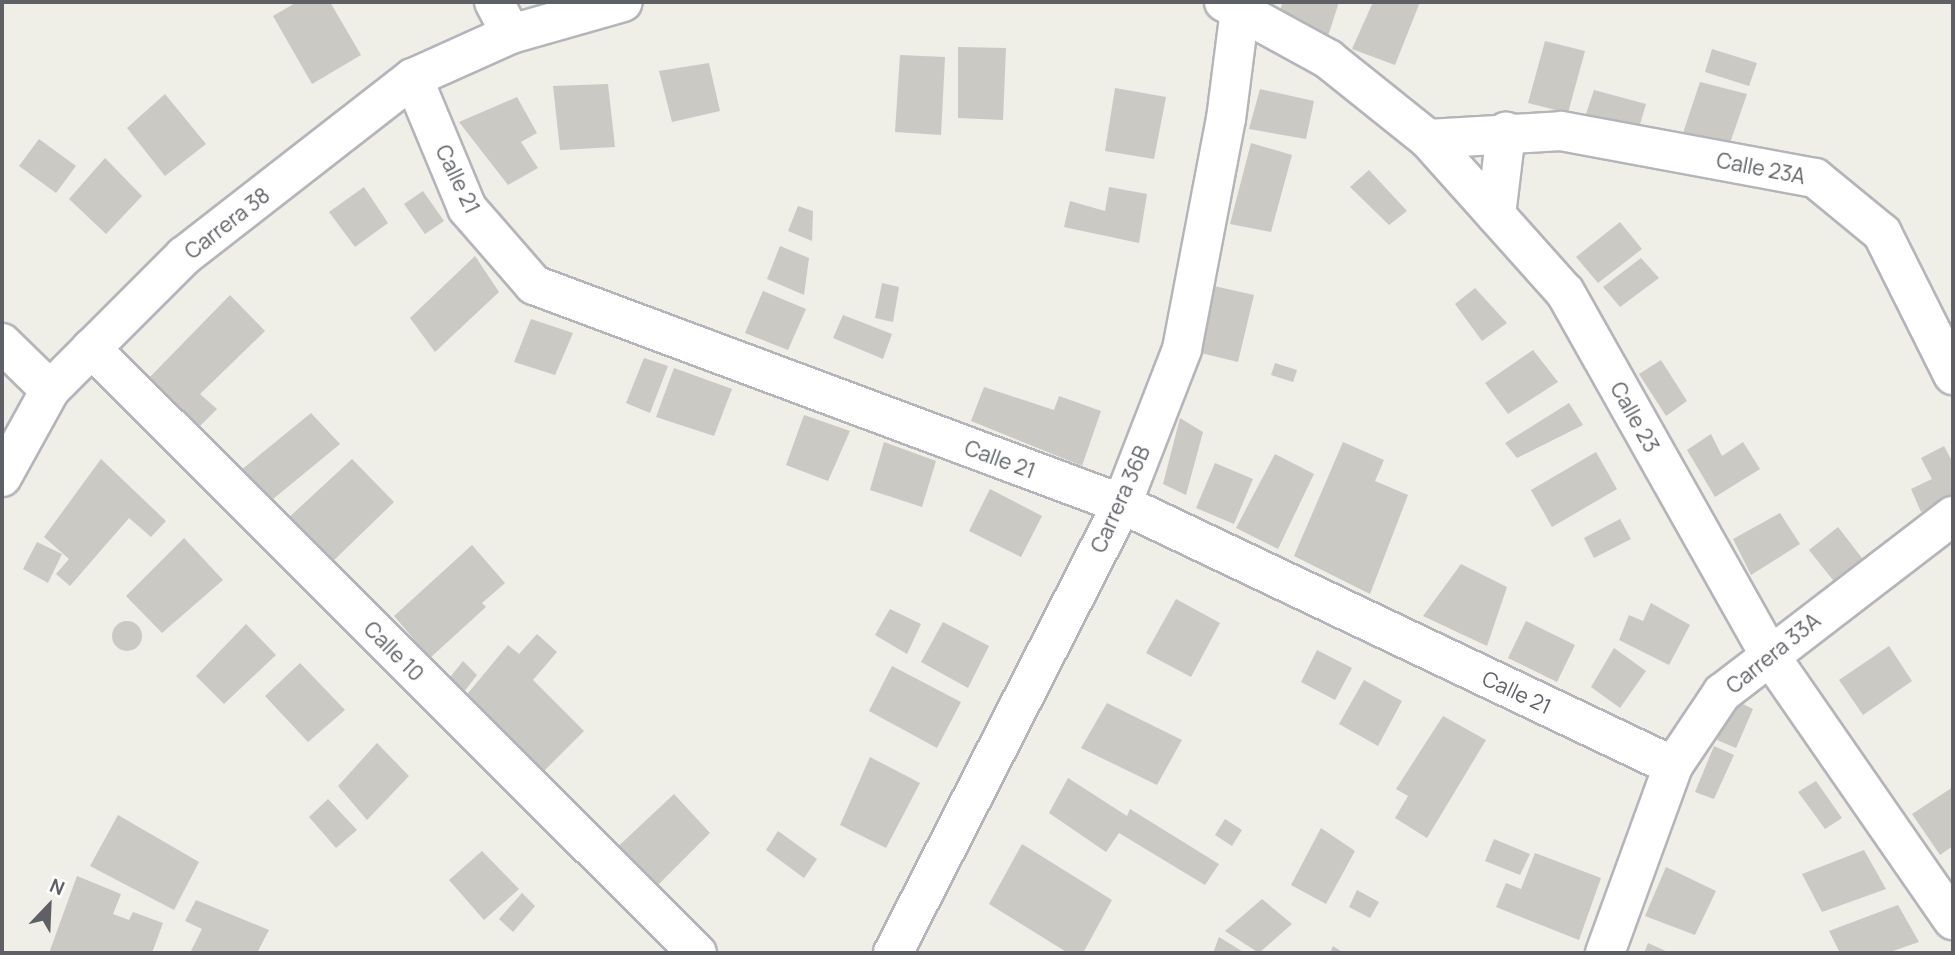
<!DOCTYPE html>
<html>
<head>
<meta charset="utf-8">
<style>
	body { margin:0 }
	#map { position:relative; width:1955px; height:955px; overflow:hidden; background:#efeee7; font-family:Manrope,sans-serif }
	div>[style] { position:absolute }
	.building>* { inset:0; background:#cac9c3 }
	.round { border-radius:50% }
	.roads { filter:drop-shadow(2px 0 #b4b5ba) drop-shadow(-2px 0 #b4b5ba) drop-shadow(0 2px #b4b5ba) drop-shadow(0 -2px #b4b5ba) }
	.minor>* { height:38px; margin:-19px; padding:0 19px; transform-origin:19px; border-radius:19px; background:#fff }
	span { translate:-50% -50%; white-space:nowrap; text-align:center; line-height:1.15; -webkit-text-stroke:5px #fff; paint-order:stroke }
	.street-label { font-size:21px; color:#5e6065 }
	.frame { position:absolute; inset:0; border:4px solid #5e6065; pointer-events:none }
	.north { position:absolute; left:14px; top:871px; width:70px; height:70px; -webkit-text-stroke:5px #fff; paint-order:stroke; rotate:23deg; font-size:19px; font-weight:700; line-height:28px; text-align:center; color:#5e6065 }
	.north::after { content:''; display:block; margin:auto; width:24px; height:32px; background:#5e6065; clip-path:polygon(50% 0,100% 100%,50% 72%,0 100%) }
</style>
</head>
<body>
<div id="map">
	<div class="building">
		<div style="clip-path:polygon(297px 2px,330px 2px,361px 55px,312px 84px,273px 16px)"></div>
		<div style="clip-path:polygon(1283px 2px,1339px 2px,1327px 39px,1277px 18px)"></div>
		<div style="clip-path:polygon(1373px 2px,1420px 2px,1395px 65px,1352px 49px)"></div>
		<div style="clip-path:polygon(1545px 41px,1585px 51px,1568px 113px,1528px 103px)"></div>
		<div style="clip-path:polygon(958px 47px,1006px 48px,1003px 120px,958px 118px)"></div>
		<div style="clip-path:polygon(1712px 49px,1757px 63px,1749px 86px,1705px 72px)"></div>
		<div style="clip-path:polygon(900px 55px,945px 57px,941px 135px,895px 132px)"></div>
		<div style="clip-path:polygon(709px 63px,720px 111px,672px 122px,659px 71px)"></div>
		<div style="clip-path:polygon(1700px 82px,1747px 94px,1729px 146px,1683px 133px)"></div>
		<div style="clip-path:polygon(608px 84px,615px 147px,560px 150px,553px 86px)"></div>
		<div style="clip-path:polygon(1115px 88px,1166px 97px,1154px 159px,1105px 151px)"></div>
		<div style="clip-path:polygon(1260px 89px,1314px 101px,1306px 139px,1249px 129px)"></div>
		<div style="clip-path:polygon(1594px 90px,1646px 104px,1638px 131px,1585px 117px)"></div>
		<div style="clip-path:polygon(165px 94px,206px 144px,165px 176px,127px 128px)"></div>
		<div style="clip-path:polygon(517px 97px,537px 133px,521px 142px,538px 168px,508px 185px,459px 122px)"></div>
		<div style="clip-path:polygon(39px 139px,76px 166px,56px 193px,19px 166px)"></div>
		<div style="clip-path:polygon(1251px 143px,1292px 155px,1271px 232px,1230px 224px)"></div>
		<div style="clip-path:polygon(105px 158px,142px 196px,106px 234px,69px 199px)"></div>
		<div style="clip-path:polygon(1369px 170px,1407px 211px,1389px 225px,1350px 187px)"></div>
		<div style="clip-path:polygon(364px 187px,388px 223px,355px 247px,329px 212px)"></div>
		<div style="clip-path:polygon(1109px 187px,1147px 194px,1139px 243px,1064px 227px,1070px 201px,1105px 211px)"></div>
		<div style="clip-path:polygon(423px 191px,444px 221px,425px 234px,404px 204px)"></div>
		<div style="clip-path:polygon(798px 206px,813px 211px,812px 241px,788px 231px)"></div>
		<div style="clip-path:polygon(1620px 222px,1642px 249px,1598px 283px,1576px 257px)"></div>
		<div style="clip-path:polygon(780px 246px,809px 258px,804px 295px,767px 279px)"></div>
		<div style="clip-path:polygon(475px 256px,499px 292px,435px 352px,410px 318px)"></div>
		<div style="clip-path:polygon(1641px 258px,1659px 278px,1620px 307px,1603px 287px)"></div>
		<div style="clip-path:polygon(882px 283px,899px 287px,893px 322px,875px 318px)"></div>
		<div style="clip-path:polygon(1214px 286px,1254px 295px,1238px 362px,1197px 352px)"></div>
		<div style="clip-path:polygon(1475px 288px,1507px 323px,1482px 341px,1455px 304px)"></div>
		<div style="clip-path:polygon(763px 291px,806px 309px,788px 350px,745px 333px)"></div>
		<div style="clip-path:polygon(230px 295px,265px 331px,200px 394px,217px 409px,197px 429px,146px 381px)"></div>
		<div style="clip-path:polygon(843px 315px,892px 334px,883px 359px,833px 338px)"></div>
		<div style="clip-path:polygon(531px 319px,573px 333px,555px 375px,514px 362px)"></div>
		<div style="clip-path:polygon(1533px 350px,1558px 382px,1508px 414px,1485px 383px)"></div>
		<div style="clip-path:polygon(644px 358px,668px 366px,650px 413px,626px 403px)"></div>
		<div style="clip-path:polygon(1661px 360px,1687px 401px,1666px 416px,1639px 374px)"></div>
		<div style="clip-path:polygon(1275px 363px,1297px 370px,1293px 382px,1271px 375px)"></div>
		<div style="clip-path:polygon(674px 368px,732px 389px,714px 436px,656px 417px)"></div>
		<div style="clip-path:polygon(984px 387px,1054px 410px,1059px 396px,1101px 411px,1082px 466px,971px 421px)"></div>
		<div style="clip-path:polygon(1569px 403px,1583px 425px,1517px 458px,1505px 443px)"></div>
		<div style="clip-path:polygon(311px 413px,340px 444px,267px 504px,240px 471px)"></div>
		<div style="clip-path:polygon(804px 415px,850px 431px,828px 481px,786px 465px)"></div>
		<div style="clip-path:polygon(1180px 418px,1203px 432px,1186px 495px,1163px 484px)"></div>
		<div style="clip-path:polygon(1711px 434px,1722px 456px,1743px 442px,1760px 469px,1715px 497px,1687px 450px)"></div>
		<div style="clip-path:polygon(884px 442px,936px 461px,922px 507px,870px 490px)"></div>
		<div style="clip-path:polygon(1343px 442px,1384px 460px,1375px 481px,1408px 495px,1370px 594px,1294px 556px)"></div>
		<div style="clip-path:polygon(1944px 446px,1953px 463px,1953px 495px,1921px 512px,1911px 489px,1932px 479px,1921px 458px)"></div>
		<div style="clip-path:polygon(1596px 452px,1617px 489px,1552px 527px,1531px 490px)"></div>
		<div style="clip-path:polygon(1275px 454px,1314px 474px,1278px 549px,1236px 528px)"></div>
		<div style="clip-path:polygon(101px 459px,166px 521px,151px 537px,129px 518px,70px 586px,56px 574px,69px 559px,44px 537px)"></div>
		<div style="clip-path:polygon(352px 459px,394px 502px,327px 567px,284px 522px)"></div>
		<div style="clip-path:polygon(1215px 463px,1253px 479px,1234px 524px,1196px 508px)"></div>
		<div style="clip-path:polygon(990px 489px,1042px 516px,1021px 557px,969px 531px)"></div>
		<div style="clip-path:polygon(1780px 513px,1800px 544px,1751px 575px,1733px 539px)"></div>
		<div style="clip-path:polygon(1620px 519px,1631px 539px,1594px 558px,1584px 538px)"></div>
		<div style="clip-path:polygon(1838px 527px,1865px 562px,1836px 584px,1809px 550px)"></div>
		<div style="clip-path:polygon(184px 538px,223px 580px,162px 633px,126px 596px)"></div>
		<div style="clip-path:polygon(37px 542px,62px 554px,48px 583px,23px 569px)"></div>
		<div style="clip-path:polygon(472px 545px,505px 583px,482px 603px,486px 607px,430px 658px,394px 616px)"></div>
		<div style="clip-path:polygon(1461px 564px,1507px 587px,1487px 646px,1423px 616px)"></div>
		<div style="clip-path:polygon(1176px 599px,1220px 623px,1191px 677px,1146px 653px)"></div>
		<div style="clip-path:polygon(1651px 603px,1690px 625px,1669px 665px,1619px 640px,1629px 615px,1643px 621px)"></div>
		<div style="clip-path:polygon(890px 609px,921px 624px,907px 654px,875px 635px)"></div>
		<div style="clip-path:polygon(1526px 621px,1575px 645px,1557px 682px,1508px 658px)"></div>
		<div class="round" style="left:112px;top:621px;width:30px;height:30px"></div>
		<div style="clip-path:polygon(943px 622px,989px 646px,968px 688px,921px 662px)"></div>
		<div style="clip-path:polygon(246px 624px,276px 655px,224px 704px,196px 676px)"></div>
		<div style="clip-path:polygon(537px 634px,557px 652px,533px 680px,584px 731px,535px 780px,459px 704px,508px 645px,519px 654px)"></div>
		<div style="clip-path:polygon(1889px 646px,1912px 681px,1863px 715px,1839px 680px)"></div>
		<div style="clip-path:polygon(1614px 648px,1646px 671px,1620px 708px,1591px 687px)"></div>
		<div style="clip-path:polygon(1317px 650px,1352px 668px,1335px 700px,1301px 682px)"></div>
		<div style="clip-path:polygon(463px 661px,477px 675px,457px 701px,443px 686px)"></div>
		<div style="clip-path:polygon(300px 663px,345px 710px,308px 742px,265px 696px)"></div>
		<div style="clip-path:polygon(892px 666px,961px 702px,937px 748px,869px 711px)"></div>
		<div style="clip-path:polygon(1364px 680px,1402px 701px,1378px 746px,1339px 724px)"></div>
		<div style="clip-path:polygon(1733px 699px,1753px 709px,1736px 748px,1717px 740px)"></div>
		<div style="clip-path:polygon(1107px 703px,1182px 740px,1157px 785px,1081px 748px)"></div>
		<div style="clip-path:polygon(1443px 716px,1486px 740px,1427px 838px,1395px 818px,1408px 796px,1396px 789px)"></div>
		<div style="clip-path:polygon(377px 743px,409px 776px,367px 820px,338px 786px)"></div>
		<div style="clip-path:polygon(1714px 746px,1734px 755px,1714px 799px,1695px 792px)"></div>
		<div style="clip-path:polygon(870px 757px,920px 783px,886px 848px,840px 825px)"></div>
		<div style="clip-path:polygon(1068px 778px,1127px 816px,1130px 809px,1219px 864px,1205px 885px,1119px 833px,1106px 852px,1049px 813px)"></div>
		<div style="clip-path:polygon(1816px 781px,1842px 818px,1825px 829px,1798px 792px)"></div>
		<div style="clip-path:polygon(1953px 787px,1953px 846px,1940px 855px,1912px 814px)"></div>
		<div style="clip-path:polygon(674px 794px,710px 833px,647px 896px,608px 856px)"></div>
		<div style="clip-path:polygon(328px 799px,357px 830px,336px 848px,309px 817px)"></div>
		<div style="clip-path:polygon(118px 815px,199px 862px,174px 910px,90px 866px)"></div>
		<div style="clip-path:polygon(1225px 819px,1242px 830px,1232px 846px,1215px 835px)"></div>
		<div style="clip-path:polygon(1321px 828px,1355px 851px,1326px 904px,1291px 885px)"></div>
		<div style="clip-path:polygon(778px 831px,817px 859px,804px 878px,766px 850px)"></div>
		<div style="clip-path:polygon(1494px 839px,1530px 854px,1520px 875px,1485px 861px)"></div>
		<div style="clip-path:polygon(1022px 844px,1112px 900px,1083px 953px,1068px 953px,989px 904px)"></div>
		<div style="clip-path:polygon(1864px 850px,1886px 889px,1822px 912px,1802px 874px)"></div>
		<div style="clip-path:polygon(482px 851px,519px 889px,484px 920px,449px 880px)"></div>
		<div style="clip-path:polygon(1535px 853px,1601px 878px,1579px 940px,1496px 907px,1506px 883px,1521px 889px)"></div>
		<div style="clip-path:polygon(1666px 867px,1716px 891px,1695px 935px,1645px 916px)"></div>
		<div style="clip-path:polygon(77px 876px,121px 894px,113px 914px,129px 920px,133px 912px,163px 923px,152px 953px,49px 953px)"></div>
		<div style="clip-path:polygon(1357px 890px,1379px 902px,1370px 918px,1349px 907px)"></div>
		<div style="clip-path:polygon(522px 893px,535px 906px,513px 932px,499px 919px)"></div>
		<div style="clip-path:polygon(1262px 899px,1292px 924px,1259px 953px,1225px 931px)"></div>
		<div style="clip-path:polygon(196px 900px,269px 930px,257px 953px,190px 953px,202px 929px,185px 921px)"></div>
		<div style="clip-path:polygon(1898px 905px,1919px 942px,1887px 953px,1840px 953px,1829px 931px)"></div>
		<div style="clip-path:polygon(1219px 937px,1245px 953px,1213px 953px)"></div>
		<div style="clip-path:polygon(1648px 943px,1670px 953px,1644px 953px)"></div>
		<div style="clip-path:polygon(1333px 946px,1344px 953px,1330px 953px)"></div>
	</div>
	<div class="roads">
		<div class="minor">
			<div style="left:494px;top:2px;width:36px;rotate:62deg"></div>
			<div style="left:1224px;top:2px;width:119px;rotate:28.7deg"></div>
			<div style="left:1328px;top:59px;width:128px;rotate:38.7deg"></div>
			<div style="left:1428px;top:139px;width:205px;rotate:48.2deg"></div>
			<div style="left:1565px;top:292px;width:414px;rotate:60.6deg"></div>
			<div style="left:1768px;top:653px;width:325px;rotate:55.3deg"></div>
			<div style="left:413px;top:78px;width:141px;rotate:67.4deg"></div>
			<div style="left:467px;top:208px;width:102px;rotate:49deg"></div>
			<div style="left:534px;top:285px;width:627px;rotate:20.43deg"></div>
			<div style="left:1122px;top:504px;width:610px;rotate:25.43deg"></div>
			<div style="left:1428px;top:139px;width:133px;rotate:-3.4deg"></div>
			<div style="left:1561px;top:131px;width:258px;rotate:10.5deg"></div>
			<div style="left:1815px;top:178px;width:87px;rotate:39.4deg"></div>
			<div style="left:1882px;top:233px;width:159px;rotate:63.4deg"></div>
			<div style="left:1496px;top:215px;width:84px;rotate:-83.1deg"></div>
			<div style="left:2px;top:343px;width:67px;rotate:44.4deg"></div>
			<div style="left:91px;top:348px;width:856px;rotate:44.95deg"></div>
			<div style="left:2px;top:477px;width:99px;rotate:-61.1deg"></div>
			<div style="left:50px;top:390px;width:190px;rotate:-45deg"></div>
			<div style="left:184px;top:256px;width:290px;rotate:-37.9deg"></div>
			<div style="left:413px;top:78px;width:107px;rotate:-24.2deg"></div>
			<div style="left:511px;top:34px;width:116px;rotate:-15.9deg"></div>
			<div style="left:893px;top:953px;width:504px;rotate:-62.98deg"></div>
			<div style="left:1122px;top:504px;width:166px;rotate:-68.8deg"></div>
			<div style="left:1182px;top:349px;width:234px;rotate:-79.2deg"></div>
			<div style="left:1226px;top:119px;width:111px;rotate:-82.7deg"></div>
			<div style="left:1605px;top:953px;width:199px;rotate:-70deg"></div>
			<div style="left:1673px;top:766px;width:88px;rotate:-56.1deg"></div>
			<div style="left:1722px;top:693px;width:291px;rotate:-37.5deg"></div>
		</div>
	</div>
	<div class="street-label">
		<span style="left:1761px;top:168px;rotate:11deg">Calle 23A</span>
		<span style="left:458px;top:179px;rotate:64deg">Calle 21</span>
		<span style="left:227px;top:223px;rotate:-38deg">Carrera 38</span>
		<span style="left:1635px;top:417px;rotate:61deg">Calle 23</span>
		<span style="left:1000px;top:459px;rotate:20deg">Calle 21</span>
		<span style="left:1120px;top:499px;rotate:-66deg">Carrera 36B</span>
		<span style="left:394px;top:651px;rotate:45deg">Calle 10</span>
		<span style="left:1773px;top:653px;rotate:-39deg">Carrera 33A</span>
		<span style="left:1517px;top:692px;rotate:25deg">Calle 21</span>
	</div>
	<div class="frame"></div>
	<div class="north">N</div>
</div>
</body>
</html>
